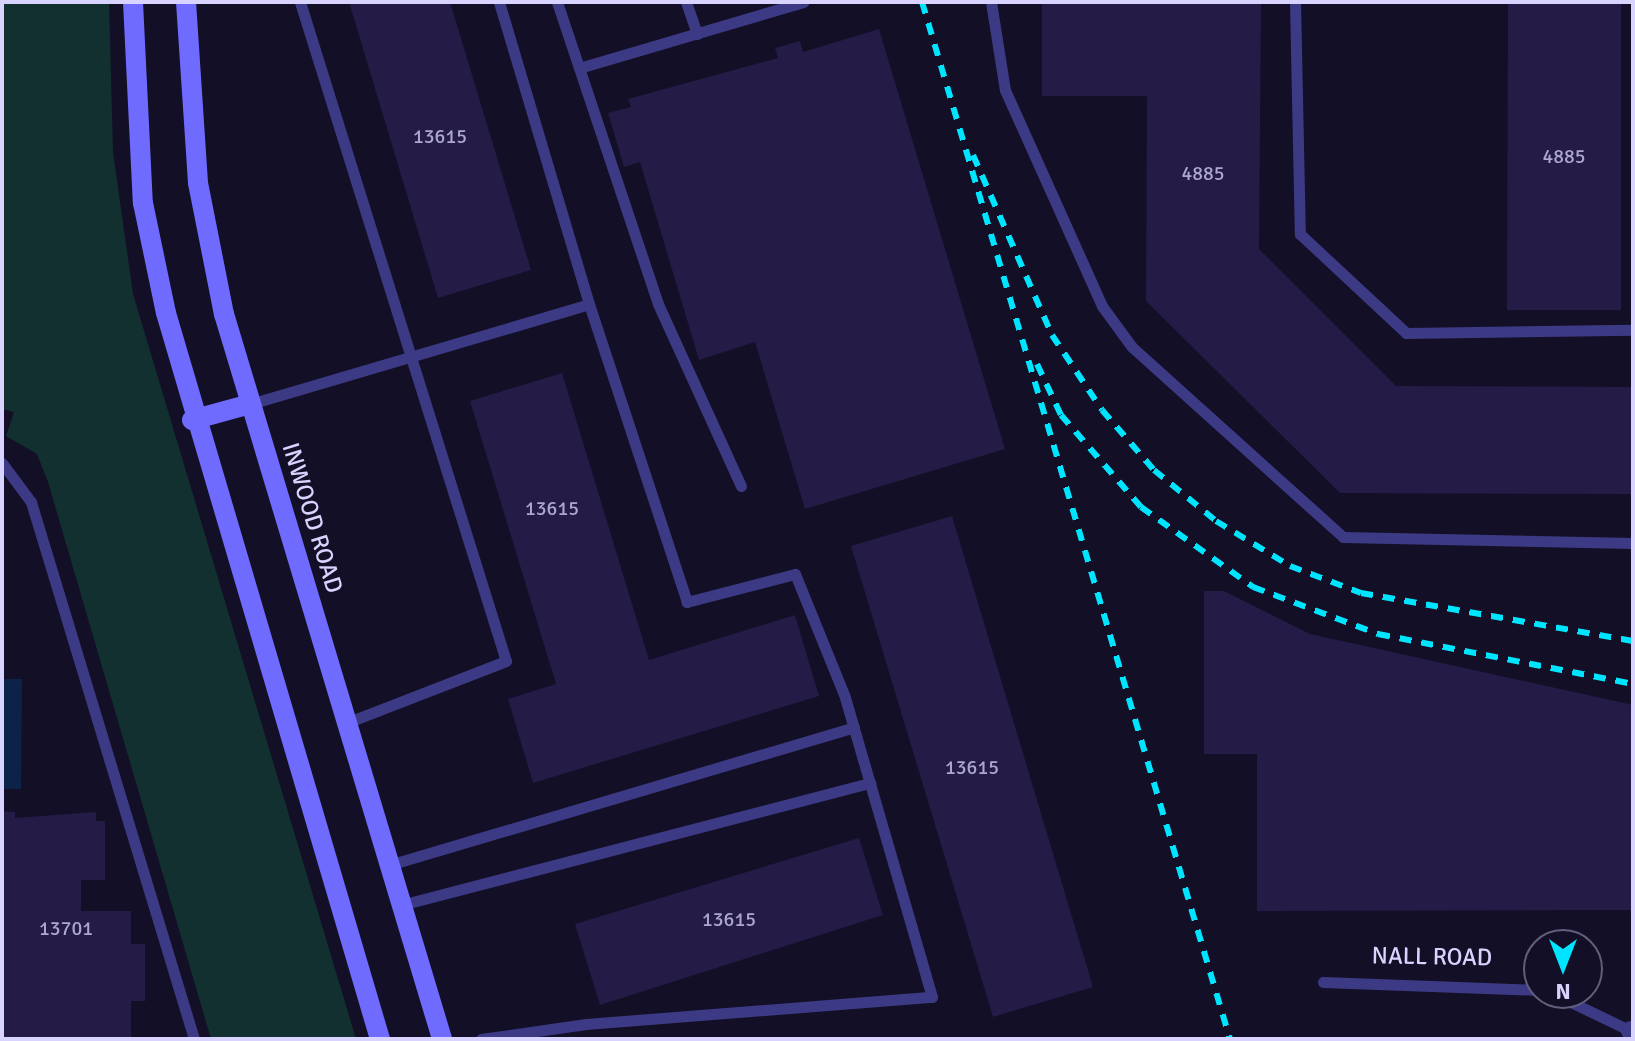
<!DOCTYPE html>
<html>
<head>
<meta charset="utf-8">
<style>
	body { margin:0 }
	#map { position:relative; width:1635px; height:1041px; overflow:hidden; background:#130f26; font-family:Signika,sans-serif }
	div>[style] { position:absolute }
	.green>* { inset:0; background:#12302f }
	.water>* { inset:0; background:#0c2248 }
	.building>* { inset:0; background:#241b47 }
	.lane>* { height:11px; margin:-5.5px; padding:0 5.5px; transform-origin:5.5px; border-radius:5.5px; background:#3d3a85 }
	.street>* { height:20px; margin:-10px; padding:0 10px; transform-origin:10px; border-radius:10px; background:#3d3a85 }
	.secondary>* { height:20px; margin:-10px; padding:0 10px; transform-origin:10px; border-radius:10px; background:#6f6bff }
	.rail>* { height:6px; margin-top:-3px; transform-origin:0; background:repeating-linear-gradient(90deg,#00e5ff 0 12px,transparent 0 22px) }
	span { translate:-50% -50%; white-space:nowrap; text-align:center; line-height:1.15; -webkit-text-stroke:6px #130f26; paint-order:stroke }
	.number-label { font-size:20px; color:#aca6d1 }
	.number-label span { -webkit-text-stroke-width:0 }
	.street-label { font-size:24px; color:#d9d4ff }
	.frame { position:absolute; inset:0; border:4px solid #d9d4ff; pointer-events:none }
	.north { position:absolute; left:1523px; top:929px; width:80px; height:80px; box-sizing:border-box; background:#130f26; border:2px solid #625e7d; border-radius:50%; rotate:180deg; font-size:22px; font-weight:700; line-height:32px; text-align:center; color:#d9d4ff }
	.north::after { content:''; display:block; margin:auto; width:28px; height:36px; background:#00e5ff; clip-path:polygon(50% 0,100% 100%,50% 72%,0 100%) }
</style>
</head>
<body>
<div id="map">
	<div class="green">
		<div style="clip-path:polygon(2px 2px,109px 2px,113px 152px,133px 294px,356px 1039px,211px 1039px,48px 482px,37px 454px,6px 436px,14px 412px,2px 409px)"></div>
	</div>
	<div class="water">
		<div style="clip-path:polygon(2px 679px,22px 679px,21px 789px,2px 789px)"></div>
	</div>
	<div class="building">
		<div style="clip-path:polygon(349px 2px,450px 2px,531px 270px,438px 298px)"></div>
		<div style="clip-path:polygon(1042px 2px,1261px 2px,1259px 249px,1396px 386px,1633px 387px,1633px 494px,1340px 493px,1146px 301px,1147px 96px,1042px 96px)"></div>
		<div style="clip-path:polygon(1508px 2px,1621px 2px,1621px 310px,1507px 310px)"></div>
		<div style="clip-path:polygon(879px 29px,1005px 449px,805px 509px,755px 342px,699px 360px,640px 162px,624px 167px,608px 113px,631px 107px,628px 99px,778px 58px,775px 48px,800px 41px,803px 52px)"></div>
		<div style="clip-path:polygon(562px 373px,649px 660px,795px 615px,819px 696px,533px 783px,508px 699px,556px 684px,470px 401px)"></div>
		<div style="clip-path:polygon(952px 516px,1093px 987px,993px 1017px,851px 546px)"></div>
		<div style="clip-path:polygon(1204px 591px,1224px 591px,1310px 634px,1633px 705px,1633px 910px,1257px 911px,1257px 754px,1204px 754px)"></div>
		<div style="clip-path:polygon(2px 811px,15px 812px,15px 818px,96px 812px,96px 821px,105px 821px,105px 880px,81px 880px,81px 911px,131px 911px,131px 944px,145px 944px,145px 1001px,131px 1001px,131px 1039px,2px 1039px)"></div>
		<div style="clip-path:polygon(859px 838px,883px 915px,600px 1005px,575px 924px)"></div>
	</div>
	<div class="lane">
		<div style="left:300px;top:2px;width:690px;rotate:72.64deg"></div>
		<div style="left:506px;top:661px;width:172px;rotate:158.8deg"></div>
		<div style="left:557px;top:2px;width:318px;rotate:71.5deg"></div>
		<div style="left:658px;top:304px;width:200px;rotate:65.5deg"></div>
		<div style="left:686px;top:2px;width:34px;rotate:71deg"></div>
		<div style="left:991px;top:2px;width:89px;rotate:81deg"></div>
		<div style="left:1005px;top:90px;width:237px;rotate:65.8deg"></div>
		<div style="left:1102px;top:306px;width:51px;rotate:53.8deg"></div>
		<div style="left:1132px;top:347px;width:284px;rotate:42deg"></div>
		<div style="left:1343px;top:537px;width:290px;rotate:1.2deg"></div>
		<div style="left:1295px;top:2px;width:232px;rotate:88.8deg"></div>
		<div style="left:1300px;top:234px;width:145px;rotate:43deg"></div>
		<div style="left:1406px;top:333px;width:227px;rotate:-0.8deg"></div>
		<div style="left:579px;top:68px;width:234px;rotate:-16.4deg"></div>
		<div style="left:250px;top:404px;width:353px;rotate:-16.4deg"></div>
		<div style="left:589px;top:304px;width:315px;rotate:-106.6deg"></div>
		<div style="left:2px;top:463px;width:49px;rotate:53.4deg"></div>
		<div style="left:31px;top:502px;width:561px;rotate:73.11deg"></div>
		<div style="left:389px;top:865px;width:485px;rotate:-16.5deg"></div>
		<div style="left:401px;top:905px;width:485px;rotate:-14.6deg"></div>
		<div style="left:1323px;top:982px;width:216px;rotate:2.1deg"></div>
		<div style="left:1552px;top:993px;width:88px;rotate:25.7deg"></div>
		<div style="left:481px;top:1039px;width:106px;rotate:-8.1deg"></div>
		<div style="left:586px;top:1024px;width:347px;rotate:-4.5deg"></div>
		<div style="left:932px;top:997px;width:312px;rotate:-106.2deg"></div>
		<div style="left:845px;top:697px;width:133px;rotate:-112.1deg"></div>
		<div style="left:795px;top:574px;width:112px;rotate:165.5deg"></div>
		<div style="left:687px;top:602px;width:314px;rotate:-108.2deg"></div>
	</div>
	<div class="street">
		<div style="left:1631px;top:1031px;width:2px;rotate:27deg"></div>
	</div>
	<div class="secondary">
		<div style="left:133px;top:2px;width:201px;rotate:87.2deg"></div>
		<div style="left:143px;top:203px;width:112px;rotate:78.2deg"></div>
		<div style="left:166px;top:313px;width:757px;rotate:73.58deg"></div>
		<div style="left:186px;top:2px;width:181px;rotate:86.2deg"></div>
		<div style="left:198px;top:183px;width:134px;rotate:78.8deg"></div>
		<div style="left:224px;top:314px;width:757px;rotate:73.26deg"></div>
		<div style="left:192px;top:420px;width:60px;rotate:-15.4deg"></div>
	</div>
	<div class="rail">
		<div style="left:922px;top:2px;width:1082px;rotate:73.46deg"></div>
		<div style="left:973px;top:155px;width:197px;rotate:66.3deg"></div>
		<div style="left:1052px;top:335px;width:90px;rotate:56.3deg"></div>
		<div style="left:1102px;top:410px;width:79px;rotate:49.1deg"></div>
		<div style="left:1154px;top:470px;width:80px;rotate:39.4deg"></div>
		<div style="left:1216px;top:521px;width:87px;rotate:31.3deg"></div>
		<div style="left:1290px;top:566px;width:76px;rotate:20.8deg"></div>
		<div style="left:1361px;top:593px;width:276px;rotate:10deg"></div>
		<div style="left:1037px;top:364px;width:56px;rotate:64.8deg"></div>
		<div style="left:1061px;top:415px;width:122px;rotate:49deg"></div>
		<div style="left:1141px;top:507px;width:138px;rotate:35.5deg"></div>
		<div style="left:1253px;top:587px;width:134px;rotate:20.6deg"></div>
		<div style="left:1378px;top:634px;width:260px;rotate:11.1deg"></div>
	</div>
	<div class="number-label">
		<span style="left:440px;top:136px">13615</span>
		<span style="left:1564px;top:156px">4885</span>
		<span style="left:1203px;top:173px">4885</span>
		<span style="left:552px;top:508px">13615</span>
		<span style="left:972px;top:767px">13615</span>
		<span style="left:729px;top:919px">13615</span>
		<span style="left:66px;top:928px">13701</span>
	</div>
	<div class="street-label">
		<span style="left:312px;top:518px;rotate:73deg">INWOOD ROAD</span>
		<span style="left:1432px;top:957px;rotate:1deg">NALL ROAD</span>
	</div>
	<div class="frame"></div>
	<div class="north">N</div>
</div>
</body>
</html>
